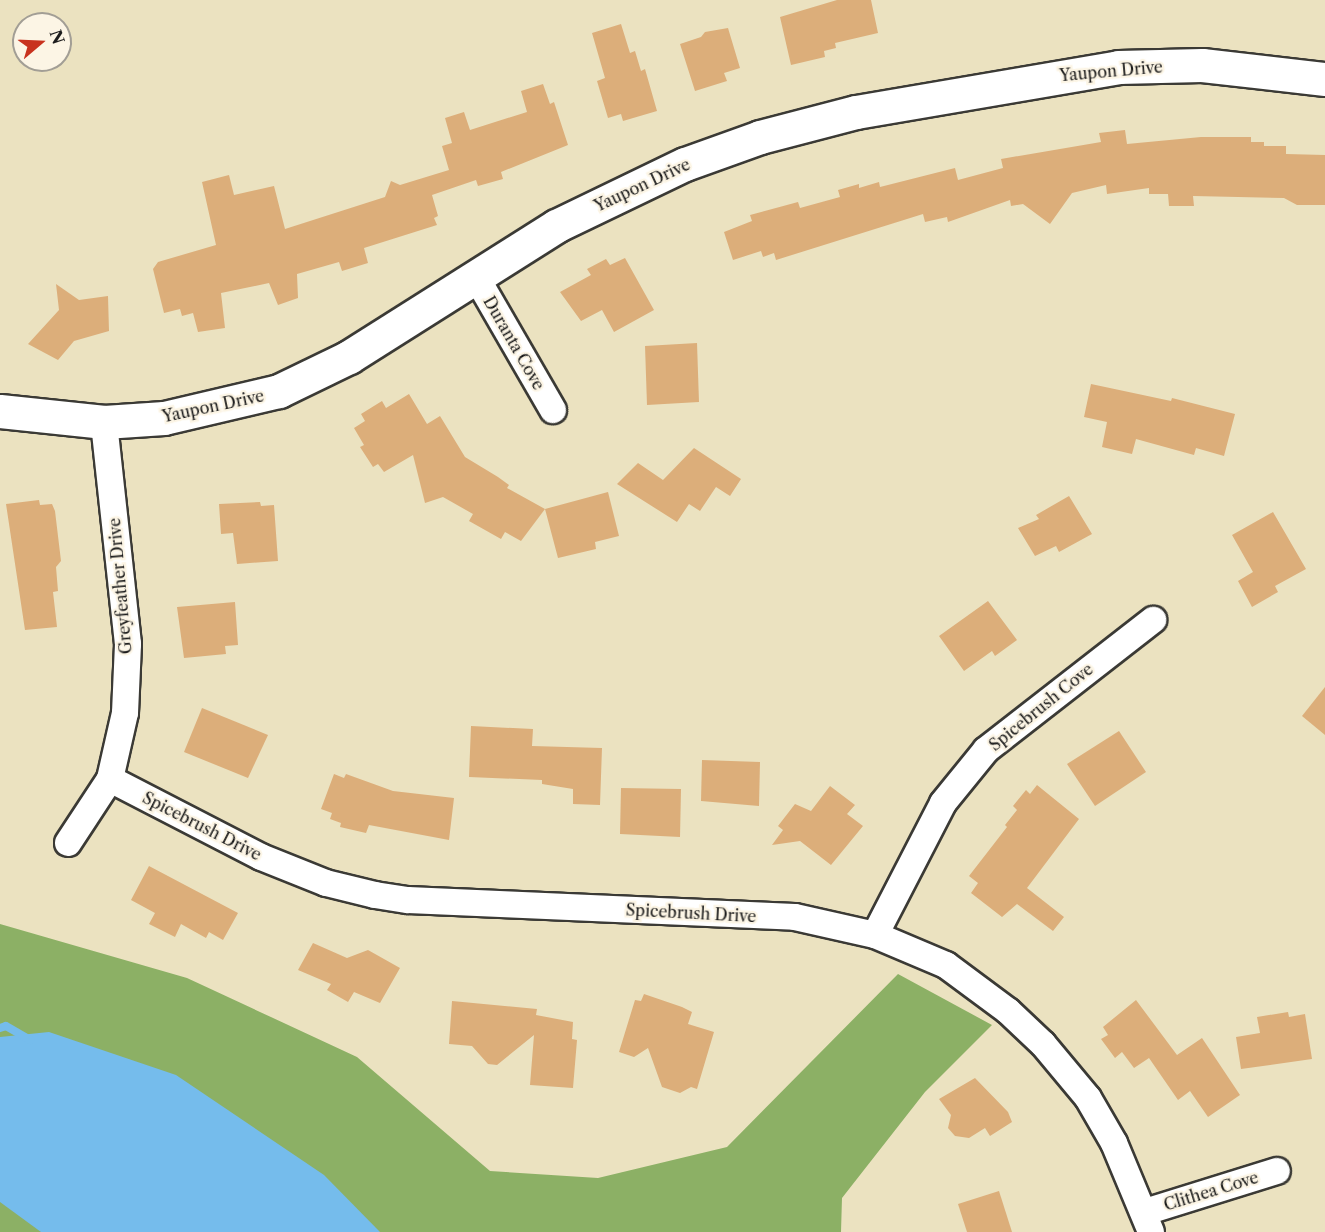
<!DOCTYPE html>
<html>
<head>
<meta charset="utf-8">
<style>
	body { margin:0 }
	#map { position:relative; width:1325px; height:1232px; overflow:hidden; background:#ebe2c0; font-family:"Libre Caslon Text",serif }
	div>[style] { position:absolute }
	.forest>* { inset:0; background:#8cb065 }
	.water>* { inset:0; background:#75bcec }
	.stream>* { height:8px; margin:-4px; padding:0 4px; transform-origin:4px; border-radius:4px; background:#75bcec }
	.building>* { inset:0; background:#dcae7a }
	.roads { filter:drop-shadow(2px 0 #3b3a35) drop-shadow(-2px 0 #3b3a35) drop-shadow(0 2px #3b3a35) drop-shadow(0 -2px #3b3a35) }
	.minor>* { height:26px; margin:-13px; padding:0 13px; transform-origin:13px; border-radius:13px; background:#fff }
	.tertiary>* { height:33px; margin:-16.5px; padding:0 16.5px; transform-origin:16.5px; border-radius:16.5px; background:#fff }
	span { translate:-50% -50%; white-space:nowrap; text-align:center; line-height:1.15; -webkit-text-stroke:4.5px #fcf5e5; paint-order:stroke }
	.street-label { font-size:16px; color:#1c1c1c }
	.north { position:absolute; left:12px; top:12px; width:60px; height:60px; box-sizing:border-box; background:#fcf5e5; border:2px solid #a29e95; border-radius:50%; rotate:71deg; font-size:16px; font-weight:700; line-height:24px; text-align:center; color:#1c1c1c }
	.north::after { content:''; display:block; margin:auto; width:21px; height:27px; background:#c8321e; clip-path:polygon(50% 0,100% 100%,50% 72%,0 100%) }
</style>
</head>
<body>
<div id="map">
	<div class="forest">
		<div style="clip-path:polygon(0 924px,187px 978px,357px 1057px,490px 1171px,598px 1178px,727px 1147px,898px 974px,992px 1025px,925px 1092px,842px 1198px,841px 1232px,0 1232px)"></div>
	</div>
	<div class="water">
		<div style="clip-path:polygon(49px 1032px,176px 1075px,324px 1175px,380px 1232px,41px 1232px,0 1202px,0 1037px)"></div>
	</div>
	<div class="stream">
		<div style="left:0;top:1028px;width:6px;rotate:-18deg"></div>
		<div style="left:6px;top:1026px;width:28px;rotate:30deg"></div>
	</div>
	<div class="building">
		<div style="clip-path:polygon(837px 0,871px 0,878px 33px,835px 43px,836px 48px,824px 51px,825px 57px,791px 65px,780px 17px)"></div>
		<div style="clip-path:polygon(621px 24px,630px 53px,635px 51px,641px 71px,645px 69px,657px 111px,623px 121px,621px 114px,608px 118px,597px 81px,605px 78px,592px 33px)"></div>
		<div style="clip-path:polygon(728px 28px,740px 68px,724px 73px,727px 81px,695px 91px,680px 44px,701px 37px,705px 32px)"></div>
		<div style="clip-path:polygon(543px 84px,550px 104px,554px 102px,568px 145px,501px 172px,503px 179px,478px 186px,476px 180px,432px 195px,438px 216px,434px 218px,437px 225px,364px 248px,368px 263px,342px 271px,339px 262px,297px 274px,298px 298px,278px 305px,269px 283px,221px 293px,225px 328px,198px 332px,193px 313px,182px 316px,180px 309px,164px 313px,153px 269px,158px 262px,216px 245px,202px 182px,229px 175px,234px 195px,274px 186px,285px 229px,385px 197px,391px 181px,400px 185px,449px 170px,442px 146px,452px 143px,445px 118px,464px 112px,470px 130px,527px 112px,521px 91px)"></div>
		<div style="clip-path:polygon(1125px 130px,1127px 144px,1201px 137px,1251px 137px,1251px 142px,1264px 142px,1264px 146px,1286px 146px,1286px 154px,1325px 155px,1325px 205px,1297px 205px,1284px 198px,1193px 196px,1194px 206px,1169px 206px,1168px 194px,1149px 194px,1149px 188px,1107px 194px,1106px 185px,1072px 193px,1050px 224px,1023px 204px,1011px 206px,1010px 200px,948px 222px,947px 217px,925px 222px,923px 214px,776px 260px,774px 253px,763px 257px,761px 251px,733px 260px,724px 232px,752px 221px,750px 215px,798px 202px,800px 208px,840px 197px,838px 190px,859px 184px,859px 188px,879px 182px,880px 187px,955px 168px,958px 180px,1003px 168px,1001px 159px,1101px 142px,1099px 133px)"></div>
		<div style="clip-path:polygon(625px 258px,654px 310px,614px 332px,602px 310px,581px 321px,560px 292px,591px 275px,587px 269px,606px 259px,610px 265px)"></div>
		<div style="clip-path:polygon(56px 284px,79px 300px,108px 296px,109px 331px,74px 341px,58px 360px,28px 344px,59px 310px)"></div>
		<div style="clip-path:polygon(697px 343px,699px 402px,647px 405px,645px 346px)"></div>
		<div style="clip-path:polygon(1091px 384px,1171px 401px,1172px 398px,1235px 414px,1224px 456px,1196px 448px,1194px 455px,1136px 439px,1132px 454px,1102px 447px,1107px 422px,1084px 417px)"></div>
		<div style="clip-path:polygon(409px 394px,427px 424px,440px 416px,465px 457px,498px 477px,509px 485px,507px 488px,545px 509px,521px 541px,505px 532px,501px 539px,469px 521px,473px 514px,443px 497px,425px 503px,413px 455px,384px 472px,378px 464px,373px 467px,360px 447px,364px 445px,354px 428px,365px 421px,361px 414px,382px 401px,386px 408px)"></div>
		<div style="clip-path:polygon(694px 448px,741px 479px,730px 496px,716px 487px,700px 511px,689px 504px,677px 522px,617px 484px,638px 463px,663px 480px)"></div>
		<div style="clip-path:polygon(608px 492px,619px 536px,595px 542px,596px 549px,558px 558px,545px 509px)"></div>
		<div style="clip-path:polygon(1069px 496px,1092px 534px,1059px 552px,1056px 546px,1035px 556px,1018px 528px,1039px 519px,1036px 515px)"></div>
		<div style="clip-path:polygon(39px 500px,40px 505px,52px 504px,55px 511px,61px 561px,56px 567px,58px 591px,53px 592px,57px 627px,25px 630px,6px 504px)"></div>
		<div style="clip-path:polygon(260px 502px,261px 506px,274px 505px,278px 561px,237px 564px,233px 533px,221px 534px,219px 504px)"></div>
		<div style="clip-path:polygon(1273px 512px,1306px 569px,1275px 586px,1278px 592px,1252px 607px,1238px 581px,1253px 572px,1232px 535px)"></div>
		<div style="clip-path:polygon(988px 601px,1017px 640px,995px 656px,992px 651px,964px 671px,939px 636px)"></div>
		<div style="clip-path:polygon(235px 602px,238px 645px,225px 646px,226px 654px,184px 658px,177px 607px)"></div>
		<div style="clip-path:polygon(1325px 687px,1325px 735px,1302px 716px)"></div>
		<div style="clip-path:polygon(202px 708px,268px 735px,248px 778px,184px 752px)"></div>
		<div style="clip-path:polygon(471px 726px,533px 729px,532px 746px,602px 748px,600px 805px,573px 804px,573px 789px,542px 784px,542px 780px,469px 777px)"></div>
		<div style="clip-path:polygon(1119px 731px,1146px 772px,1095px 806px,1067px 764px)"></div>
		<div style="clip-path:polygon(702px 760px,760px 762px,759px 806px,701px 801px)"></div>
		<div style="clip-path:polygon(334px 774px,344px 778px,346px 774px,393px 791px,454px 798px,449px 840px,369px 825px,366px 833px,340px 827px,341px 823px,330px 819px,332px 813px,321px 809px)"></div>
		<div style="clip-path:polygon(1037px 785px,1079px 819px,1027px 888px,1064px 917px,1053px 931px,1017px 904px,1002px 917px,971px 893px,978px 883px,969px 876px,1007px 827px,1005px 825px,1017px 810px,1013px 806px,1026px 790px,1030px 794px)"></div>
		<div style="clip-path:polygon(830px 786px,855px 805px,847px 814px,863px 826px,831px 865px,800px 841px,772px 845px,783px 830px,778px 826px,795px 804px,811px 811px)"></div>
		<div style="clip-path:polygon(621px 788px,681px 789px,680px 837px,620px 834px)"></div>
		<div style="clip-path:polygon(149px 866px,238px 913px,223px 940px,209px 932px,206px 938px,181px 924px,175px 937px,149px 924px,155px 913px,131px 900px)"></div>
		<div style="clip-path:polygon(313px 943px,347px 958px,368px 950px,400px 968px,380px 1003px,354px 992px,348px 1002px,327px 990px,331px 984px,298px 970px)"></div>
		<div style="clip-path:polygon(644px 994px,682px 1007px,692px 1012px,688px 1024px,714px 1032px,697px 1089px,691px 1087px,680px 1093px,662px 1087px,648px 1048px,634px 1057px,619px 1052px,635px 1000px,641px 1001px)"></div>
		<div style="clip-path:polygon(1136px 1000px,1177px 1055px,1202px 1038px,1240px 1095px,1208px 1117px,1190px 1091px,1178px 1100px,1149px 1058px,1134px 1068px,1122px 1052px,1115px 1058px,1101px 1039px,1108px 1035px,1103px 1027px)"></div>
		<div style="clip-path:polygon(452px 1001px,537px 1009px,536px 1015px,573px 1022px,572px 1039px,577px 1040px,573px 1088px,530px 1085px,534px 1035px,497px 1065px,488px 1064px,472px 1046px,449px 1044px)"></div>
		<div style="clip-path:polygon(1288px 1012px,1289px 1017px,1305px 1014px,1312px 1059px,1241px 1069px,1236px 1037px,1260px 1033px,1257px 1017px)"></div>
		<div style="clip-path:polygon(975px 1078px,1008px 1112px,1012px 1122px,990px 1136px,985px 1128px,969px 1138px,955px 1136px,948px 1128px,951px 1115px,939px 1099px)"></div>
		<div style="clip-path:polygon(999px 1191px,1012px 1232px,967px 1232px,958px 1204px)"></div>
	</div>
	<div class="roads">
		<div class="minor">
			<div style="left:475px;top:275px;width:156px;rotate:60deg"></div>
			<div style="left:110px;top:779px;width:170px;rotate:27.3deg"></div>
			<div style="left:261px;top:857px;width:70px;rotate:21.8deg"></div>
			<div style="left:326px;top:883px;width:50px;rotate:13.8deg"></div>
			<div style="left:375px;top:895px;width:33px;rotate:9deg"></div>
			<div style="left:408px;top:900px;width:387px;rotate:2.5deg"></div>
			<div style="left:795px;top:917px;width:82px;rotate:12.7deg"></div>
			<div style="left:875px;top:935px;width:77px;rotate:22.9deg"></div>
			<div style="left:946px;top:965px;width:77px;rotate:36.6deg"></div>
			<div style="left:1008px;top:1011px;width:48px;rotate:43.3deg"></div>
			<div style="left:1043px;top:1044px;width:70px;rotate:50.2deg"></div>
			<div style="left:1088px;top:1098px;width:52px;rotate:60deg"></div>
			<div style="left:1114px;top:1143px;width:96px;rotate:67.4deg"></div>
			<div style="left:68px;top:843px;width:77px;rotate:-56.7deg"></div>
			<div style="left:110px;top:779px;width:68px;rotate:-77.2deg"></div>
			<div style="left:125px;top:713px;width:69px;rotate:-87.5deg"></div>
			<div style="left:128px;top:644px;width:223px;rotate:-96.2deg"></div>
			<div style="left:875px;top:935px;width:148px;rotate:-62.7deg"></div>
			<div style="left:943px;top:803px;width:68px;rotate:-50.9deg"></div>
			<div style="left:986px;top:750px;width:212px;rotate:-37.9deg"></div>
			<div style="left:1145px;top:1212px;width:138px;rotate:-17.3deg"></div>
		</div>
		<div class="tertiary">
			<div style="left:0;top:411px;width:105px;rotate:6deg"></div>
			<div style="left:104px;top:422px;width:60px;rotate:-3.8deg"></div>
			<div style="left:164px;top:418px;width:118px;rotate:-13.2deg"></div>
			<div style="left:279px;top:391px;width:78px;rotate:-25.9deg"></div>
			<div style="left:349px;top:357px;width:245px;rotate:-32.3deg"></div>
			<div style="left:556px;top:226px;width:143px;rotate:-25.7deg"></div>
			<div style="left:685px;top:164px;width:80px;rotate:-19.8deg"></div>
			<div style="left:760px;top:137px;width:99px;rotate:-14.6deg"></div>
			<div style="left:856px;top:112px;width:266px;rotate:-9.7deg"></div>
			<div style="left:1118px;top:67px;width:84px;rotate:-1.4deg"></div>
			<div style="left:1202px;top:65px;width:124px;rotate:6.5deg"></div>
		</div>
	</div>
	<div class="street-label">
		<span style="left:1111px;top:71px;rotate:-5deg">Yaupon Drive</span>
		<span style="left:642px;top:185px;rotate:-25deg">Yaupon Drive</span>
		<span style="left:514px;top:343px;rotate:60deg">Duranta Cove</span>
		<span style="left:213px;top:406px;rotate:-12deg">Yaupon Drive</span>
		<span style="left:120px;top:586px;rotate:-95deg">Greyfeather Drive</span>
		<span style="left:1041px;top:707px;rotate:-39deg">Spicebrush Cove</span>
		<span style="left:202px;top:826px;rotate:27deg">Spicebrush Drive</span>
		<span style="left:691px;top:913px;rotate:3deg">Spicebrush Drive</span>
		<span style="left:1211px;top:1191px;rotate:-17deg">Clithea Cove</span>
	</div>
	<div class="north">N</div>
</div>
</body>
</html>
